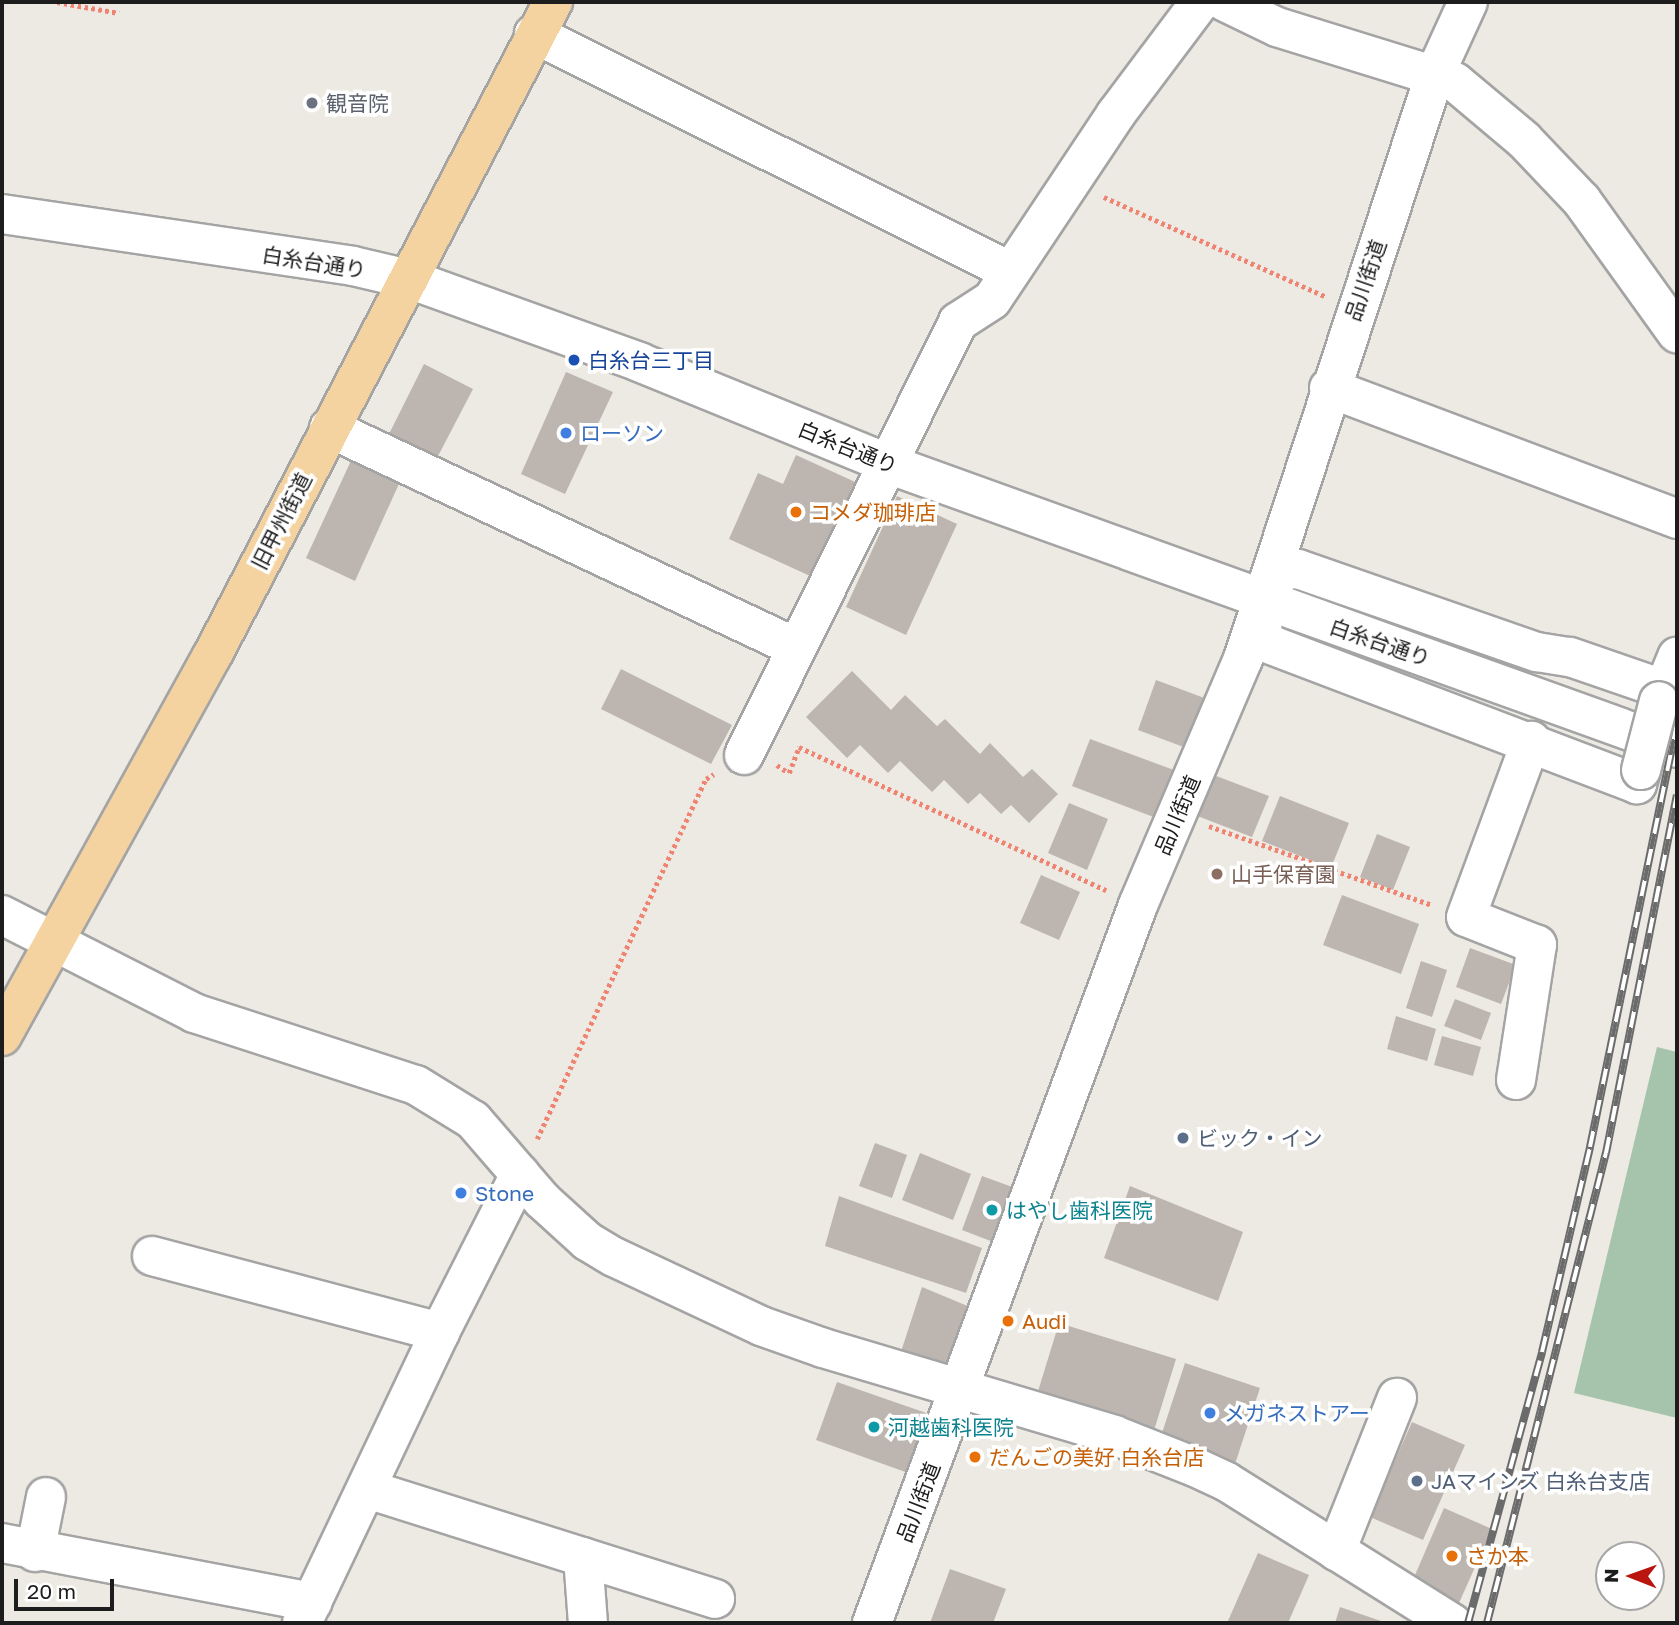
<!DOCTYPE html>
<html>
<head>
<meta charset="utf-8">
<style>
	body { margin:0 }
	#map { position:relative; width:1679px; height:1625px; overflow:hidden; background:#edeae3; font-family:"Golos Text","Noto Sans JP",sans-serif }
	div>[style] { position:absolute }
	.cemetery>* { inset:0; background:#a6c4ac }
	.building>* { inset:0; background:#bdb6b0 }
	.path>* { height:4.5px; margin-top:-2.25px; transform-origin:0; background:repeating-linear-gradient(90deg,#ef8473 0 3.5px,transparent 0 7px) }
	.roads { filter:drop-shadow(2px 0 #a4a4a4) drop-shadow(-2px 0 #a4a4a4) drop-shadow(0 2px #a4a4a4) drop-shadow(0 -2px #a4a4a4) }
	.minor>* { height:38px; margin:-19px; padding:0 19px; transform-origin:19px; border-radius:19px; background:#fff }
	.major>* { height:38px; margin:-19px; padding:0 19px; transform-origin:19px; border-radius:19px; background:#f4d3a1 }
	.rail>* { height:8px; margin-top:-4px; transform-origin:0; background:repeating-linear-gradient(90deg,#fff 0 16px,#6b6b6b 0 32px); box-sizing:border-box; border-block:2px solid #6b6b6b }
	.bridges { filter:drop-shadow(2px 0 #a4a4a4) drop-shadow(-2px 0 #a4a4a4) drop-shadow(0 2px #a4a4a4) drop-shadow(0 -2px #a4a4a4) }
	.minor-bridge>* { height:38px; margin:-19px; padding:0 19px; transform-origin:19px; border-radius:19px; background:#fff }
	.dots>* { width:19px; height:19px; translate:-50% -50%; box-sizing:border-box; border:4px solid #fff; border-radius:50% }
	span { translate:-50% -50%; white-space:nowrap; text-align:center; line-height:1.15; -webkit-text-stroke:7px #fff; paint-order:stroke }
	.worship-label { font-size:21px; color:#5b616d }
	.left { translate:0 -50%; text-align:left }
	.street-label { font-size:21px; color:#1d1d1d }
	.transit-label { font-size:21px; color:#164399 }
	.shop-label { font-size:21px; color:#366cbe }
	.food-label { font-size:21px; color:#c56008 }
	.education-label { font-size:21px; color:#785e54 }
	.service-label { font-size:21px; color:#4e5e75 }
	.culture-label { font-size:21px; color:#0d838f }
	.frame { position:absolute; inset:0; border:4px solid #1d1d1d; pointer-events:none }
	.north { position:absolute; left:1595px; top:1541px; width:70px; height:70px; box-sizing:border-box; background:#fff; border:2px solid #a5a5a5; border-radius:50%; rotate:271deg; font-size:19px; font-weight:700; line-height:28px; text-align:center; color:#1d1d1d }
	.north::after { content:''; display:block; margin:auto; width:24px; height:32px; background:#ba160f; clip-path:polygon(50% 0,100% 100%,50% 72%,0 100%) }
	.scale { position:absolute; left:14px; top:1579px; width:100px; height:32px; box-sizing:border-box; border:4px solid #1d1d1d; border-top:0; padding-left:9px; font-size:21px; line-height:24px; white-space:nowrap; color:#1d1d1d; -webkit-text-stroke:5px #fff; paint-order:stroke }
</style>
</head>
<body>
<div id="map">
	<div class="cemetery">
		<div style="clip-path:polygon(1657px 1047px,1677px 1052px,1677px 1418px,1574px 1393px)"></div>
	</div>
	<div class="building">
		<div style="clip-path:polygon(424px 364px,473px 389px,437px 458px,389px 434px)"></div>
		<div style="clip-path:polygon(566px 372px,613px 392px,565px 494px,521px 474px)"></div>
		<div style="clip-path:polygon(355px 452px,403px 475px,355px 581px,306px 558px)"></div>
		<div style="clip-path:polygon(796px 455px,864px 486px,821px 581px,729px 539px,758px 473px,783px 484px)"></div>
		<div style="clip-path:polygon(897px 496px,957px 524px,906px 635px,846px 607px)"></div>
		<div style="clip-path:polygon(621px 669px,732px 725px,711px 764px,601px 709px)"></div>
		<div style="clip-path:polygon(852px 671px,891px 710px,905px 695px,937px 726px,945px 719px,980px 754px,990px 743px,1023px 777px,1032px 769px,1058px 794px,1029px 823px,1011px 805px,1001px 814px,980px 793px,968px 804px,944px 780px,932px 792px,900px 761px,888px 773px,860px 745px,847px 758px,806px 717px)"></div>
		<div style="clip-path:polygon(1156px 680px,1207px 699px,1189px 749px,1138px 730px)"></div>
		<div style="clip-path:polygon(1090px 739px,1182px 773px,1164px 821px,1072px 786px)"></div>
		<div style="clip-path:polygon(1203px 771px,1269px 796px,1252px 837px,1187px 812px)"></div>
		<div style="clip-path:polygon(1280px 796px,1349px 823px,1331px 868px,1262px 841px)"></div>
		<div style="clip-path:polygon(1069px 803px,1108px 819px,1087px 870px,1048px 853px)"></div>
		<div style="clip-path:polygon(1377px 834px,1410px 847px,1393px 890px,1360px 877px)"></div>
		<div style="clip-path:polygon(1041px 875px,1080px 892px,1059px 940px,1020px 923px)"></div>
		<div style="clip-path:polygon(1342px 895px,1419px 924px,1401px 974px,1323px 945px)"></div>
		<div style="clip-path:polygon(1470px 948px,1516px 965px,1501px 1004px,1456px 987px)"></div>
		<div style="clip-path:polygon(1421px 961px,1447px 970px,1432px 1017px,1406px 1008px)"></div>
		<div style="clip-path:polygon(1455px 999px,1491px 1013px,1481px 1040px,1444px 1026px)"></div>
		<div style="clip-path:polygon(1396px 1016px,1436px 1029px,1427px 1061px,1387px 1049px)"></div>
		<div style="clip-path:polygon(1442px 1036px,1481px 1047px,1473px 1076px,1434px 1065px)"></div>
		<div style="clip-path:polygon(875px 1143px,907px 1155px,892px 1198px,859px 1186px)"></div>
		<div style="clip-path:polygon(920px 1153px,971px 1174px,953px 1220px,902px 1200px)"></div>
		<div style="clip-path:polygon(982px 1176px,1021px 1190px,1001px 1245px,962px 1230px)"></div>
		<div style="clip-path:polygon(1130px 1186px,1243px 1232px,1218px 1301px,1104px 1258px)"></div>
		<div style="clip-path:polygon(839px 1196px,982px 1248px,966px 1293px,825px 1246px)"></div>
		<div style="clip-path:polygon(922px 1287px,970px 1307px,949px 1369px,898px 1361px)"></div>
		<div style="clip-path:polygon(1059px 1323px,1176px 1359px,1152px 1437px,1035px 1401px)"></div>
		<div style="clip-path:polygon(1185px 1363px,1260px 1388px,1235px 1464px,1160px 1439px)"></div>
		<div style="clip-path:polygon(837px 1382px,932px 1415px,911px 1474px,816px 1440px)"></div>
		<div style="clip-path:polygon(1412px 1422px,1465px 1445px,1423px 1540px,1370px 1517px)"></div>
		<div style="clip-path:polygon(1444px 1508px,1492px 1529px,1459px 1603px,1412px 1582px)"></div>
		<div style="clip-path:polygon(1258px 1553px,1309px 1575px,1288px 1623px,1227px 1623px)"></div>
		<div style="clip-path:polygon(950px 1569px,1006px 1589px,993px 1623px,930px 1623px)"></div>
		<div style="clip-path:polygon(1340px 1607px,1387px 1623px,1335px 1623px)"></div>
	</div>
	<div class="path">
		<div style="left:57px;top:2px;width:63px;rotate:10.1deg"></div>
		<div style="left:1104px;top:197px;width:243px;rotate:24.2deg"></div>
		<div style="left:777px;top:765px;width:14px;rotate:34deg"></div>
		<div style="left:789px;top:773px;width:28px;rotate:-69deg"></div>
		<div style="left:799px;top:747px;width:339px;rotate:25deg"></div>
		<div style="left:1209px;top:826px;width:237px;rotate:19.5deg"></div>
		<div style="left:537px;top:1139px;width:398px;rotate:-64.9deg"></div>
		<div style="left:706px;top:779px;width:9px;rotate:-32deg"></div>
	</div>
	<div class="roads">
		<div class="minor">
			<div style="left:1225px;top:2px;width:58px;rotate:25.7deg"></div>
			<div style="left:1277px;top:27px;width:186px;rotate:17.2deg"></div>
			<div style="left:1455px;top:82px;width:90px;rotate:40deg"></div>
			<div style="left:1524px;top:140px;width:84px;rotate:46.4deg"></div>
			<div style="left:1582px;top:201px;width:163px;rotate:54.3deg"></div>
			<div style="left:534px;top:34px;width:532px;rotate:26.47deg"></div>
			<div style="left:2px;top:214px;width:355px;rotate:8.4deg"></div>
			<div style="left:353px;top:266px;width:57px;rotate:13.1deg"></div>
			<div style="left:409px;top:279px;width:245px;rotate:19.8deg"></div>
			<div style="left:639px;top:362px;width:272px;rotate:22.2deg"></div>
			<div style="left:891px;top:465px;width:835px;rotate:19.8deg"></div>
			<div style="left:1329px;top:388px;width:372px;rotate:20.6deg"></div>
			<div style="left:329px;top:428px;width:515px;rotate:25.17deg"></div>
			<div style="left:1659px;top:701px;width:48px;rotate:-67.8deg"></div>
			<div style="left:744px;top:755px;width:483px;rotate:-63.7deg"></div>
			<div style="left:958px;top:322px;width:40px;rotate:-32.9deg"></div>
			<div style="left:992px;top:300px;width:224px;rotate:-56.3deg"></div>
			<div style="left:1116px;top:114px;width:140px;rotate:-53.1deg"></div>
			<div style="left:1641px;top:770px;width:15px;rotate:106deg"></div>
			<div style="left:1637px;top:784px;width:399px;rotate:-159.2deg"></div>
			<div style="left:1264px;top:642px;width:42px;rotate:-96.8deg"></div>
			<div style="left:1259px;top:600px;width:38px;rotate:-51deg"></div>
			<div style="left:1283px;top:570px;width:15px;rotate:-4deg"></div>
			<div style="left:1298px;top:569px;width:253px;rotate:19.2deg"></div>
			<div style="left:1537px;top:652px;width:33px;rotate:9deg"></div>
			<div style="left:1570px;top:657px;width:98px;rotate:19deg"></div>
			<div style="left:2px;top:915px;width:216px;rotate:27deg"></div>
			<div style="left:194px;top:1013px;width:233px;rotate:18deg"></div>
			<div style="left:416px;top:1085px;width:67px;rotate:31.6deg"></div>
			<div style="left:473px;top:1120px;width:106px;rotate:49.2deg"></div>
			<div style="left:542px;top:1200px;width:61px;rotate:42.3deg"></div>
			<div style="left:587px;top:1241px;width:31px;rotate:31deg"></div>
			<div style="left:614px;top:1257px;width:162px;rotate:25.1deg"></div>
			<div style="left:761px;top:1326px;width:66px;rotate:19.5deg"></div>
			<div style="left:823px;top:1348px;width:304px;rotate:16.6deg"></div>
			<div style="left:1114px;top:1435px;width:87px;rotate:21.6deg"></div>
			<div style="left:1195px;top:1467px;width:35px;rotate:25deg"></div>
			<div style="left:1227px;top:1482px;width:266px;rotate:32.1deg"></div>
			<div style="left:1516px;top:1080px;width:137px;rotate:-81.2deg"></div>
			<div style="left:1537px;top:945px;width:76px;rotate:-158.5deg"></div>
			<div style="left:1466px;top:917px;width:188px;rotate:-69.7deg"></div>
			<div style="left:152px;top:1256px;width:298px;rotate:14.8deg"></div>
			<div style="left:367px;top:1489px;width:365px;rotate:17.5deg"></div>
			<div style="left:2px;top:1543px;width:316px;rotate:10.8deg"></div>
			<div style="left:1336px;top:1551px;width:165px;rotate:-68.3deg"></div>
			<div style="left:35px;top:1552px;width:56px;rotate:-78.7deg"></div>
			<div style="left:583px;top:1557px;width:66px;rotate:85.7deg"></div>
			<div style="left:302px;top:1623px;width:322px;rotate:-64.6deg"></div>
			<div style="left:440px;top:1332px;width:177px;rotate:-63.1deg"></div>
			<div style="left:872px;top:1623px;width:766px;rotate:-69.67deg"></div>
			<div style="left:1138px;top:905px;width:267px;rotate:-66.9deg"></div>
			<div style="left:1243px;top:659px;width:616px;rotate:-71.83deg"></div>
			<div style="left:1435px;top:74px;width:79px;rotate:-65.4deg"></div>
		</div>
		<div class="major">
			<div style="left:2px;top:1036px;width:434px;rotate:-61.1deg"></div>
			<div style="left:212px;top:656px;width:738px;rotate:-62.46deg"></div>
		</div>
	</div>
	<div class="rail">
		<div style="left:1468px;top:1623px;width:281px;rotate:-74.7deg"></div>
		<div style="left:1542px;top:1352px;width:211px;rotate:-76.8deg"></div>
		<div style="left:1590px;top:1147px;width:434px;rotate:-78.4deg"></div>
		<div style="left:1487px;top:1623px;width:485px;rotate:-75.8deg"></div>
		<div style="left:1606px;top:1153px;width:365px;rotate:-78.8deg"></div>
	</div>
	<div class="bridges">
		<div class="minor-bridge">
			<div style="left:1641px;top:770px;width:71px;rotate:-75.4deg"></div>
		</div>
	</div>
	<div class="dots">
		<div style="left:312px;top:103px;background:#6b7280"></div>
		<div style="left:574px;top:360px;background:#1a4fb4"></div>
		<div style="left:566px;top:433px;background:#3f7fe0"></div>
		<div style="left:796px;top:512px;background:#e8710a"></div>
		<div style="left:1217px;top:874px;background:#8d6e63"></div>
		<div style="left:1183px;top:1138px;background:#5c6f8a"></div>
		<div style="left:461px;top:1193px;background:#3f7fe0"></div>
		<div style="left:992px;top:1210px;background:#0f9aa8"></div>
		<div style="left:1008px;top:1321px;background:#e8710a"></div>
		<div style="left:1210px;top:1413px;background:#3f7fe0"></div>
		<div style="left:874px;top:1427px;background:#0f9aa8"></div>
		<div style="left:975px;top:1457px;background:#e8710a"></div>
		<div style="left:1417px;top:1481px;background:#5c6f8a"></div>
		<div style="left:1452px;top:1556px;background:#e8710a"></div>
	</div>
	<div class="worship-label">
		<span class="left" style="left:326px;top:103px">観音院</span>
	</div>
	<div class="street-label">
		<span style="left:314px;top:262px;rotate:9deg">白糸台通り</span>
		<span style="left:1365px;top:280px;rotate:-71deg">品川街道</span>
		<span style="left:848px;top:447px;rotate:22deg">白糸台通り</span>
		<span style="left:281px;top:521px;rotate:-63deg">旧甲州街道</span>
		<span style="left:1380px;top:642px;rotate:19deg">白糸台通り</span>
		<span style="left:1177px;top:815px;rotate:-67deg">品川街道</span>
		<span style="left:918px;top:1502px;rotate:-69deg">品川街道</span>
	</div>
	<div class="transit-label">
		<span class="left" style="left:588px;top:360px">白糸台三丁目</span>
	</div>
	<div class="shop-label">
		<span class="left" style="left:580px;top:433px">ローソン</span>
		<span class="left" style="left:475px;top:1193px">Stone</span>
		<span class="left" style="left:1224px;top:1413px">メガネストアー</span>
	</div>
	<div class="food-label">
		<span class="left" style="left:810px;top:512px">コメダ珈琲店</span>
		<span class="left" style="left:1022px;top:1321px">Audi</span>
		<span class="left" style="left:989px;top:1457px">だんごの美好 白糸台店</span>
		<span class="left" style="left:1466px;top:1556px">さか本</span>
	</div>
	<div class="education-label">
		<span class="left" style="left:1231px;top:874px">山手保育園</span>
	</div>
	<div class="service-label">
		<span class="left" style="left:1197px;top:1138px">ビック・イン</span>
		<span class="left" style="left:1431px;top:1481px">JAマインズ 白糸台支店</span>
	</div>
	<div class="culture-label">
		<span class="left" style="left:1006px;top:1210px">はやし歯科医院</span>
		<span class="left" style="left:888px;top:1427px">河越歯科医院</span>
	</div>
	<div class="frame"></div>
	<div class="north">N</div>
	<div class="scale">20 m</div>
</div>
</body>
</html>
